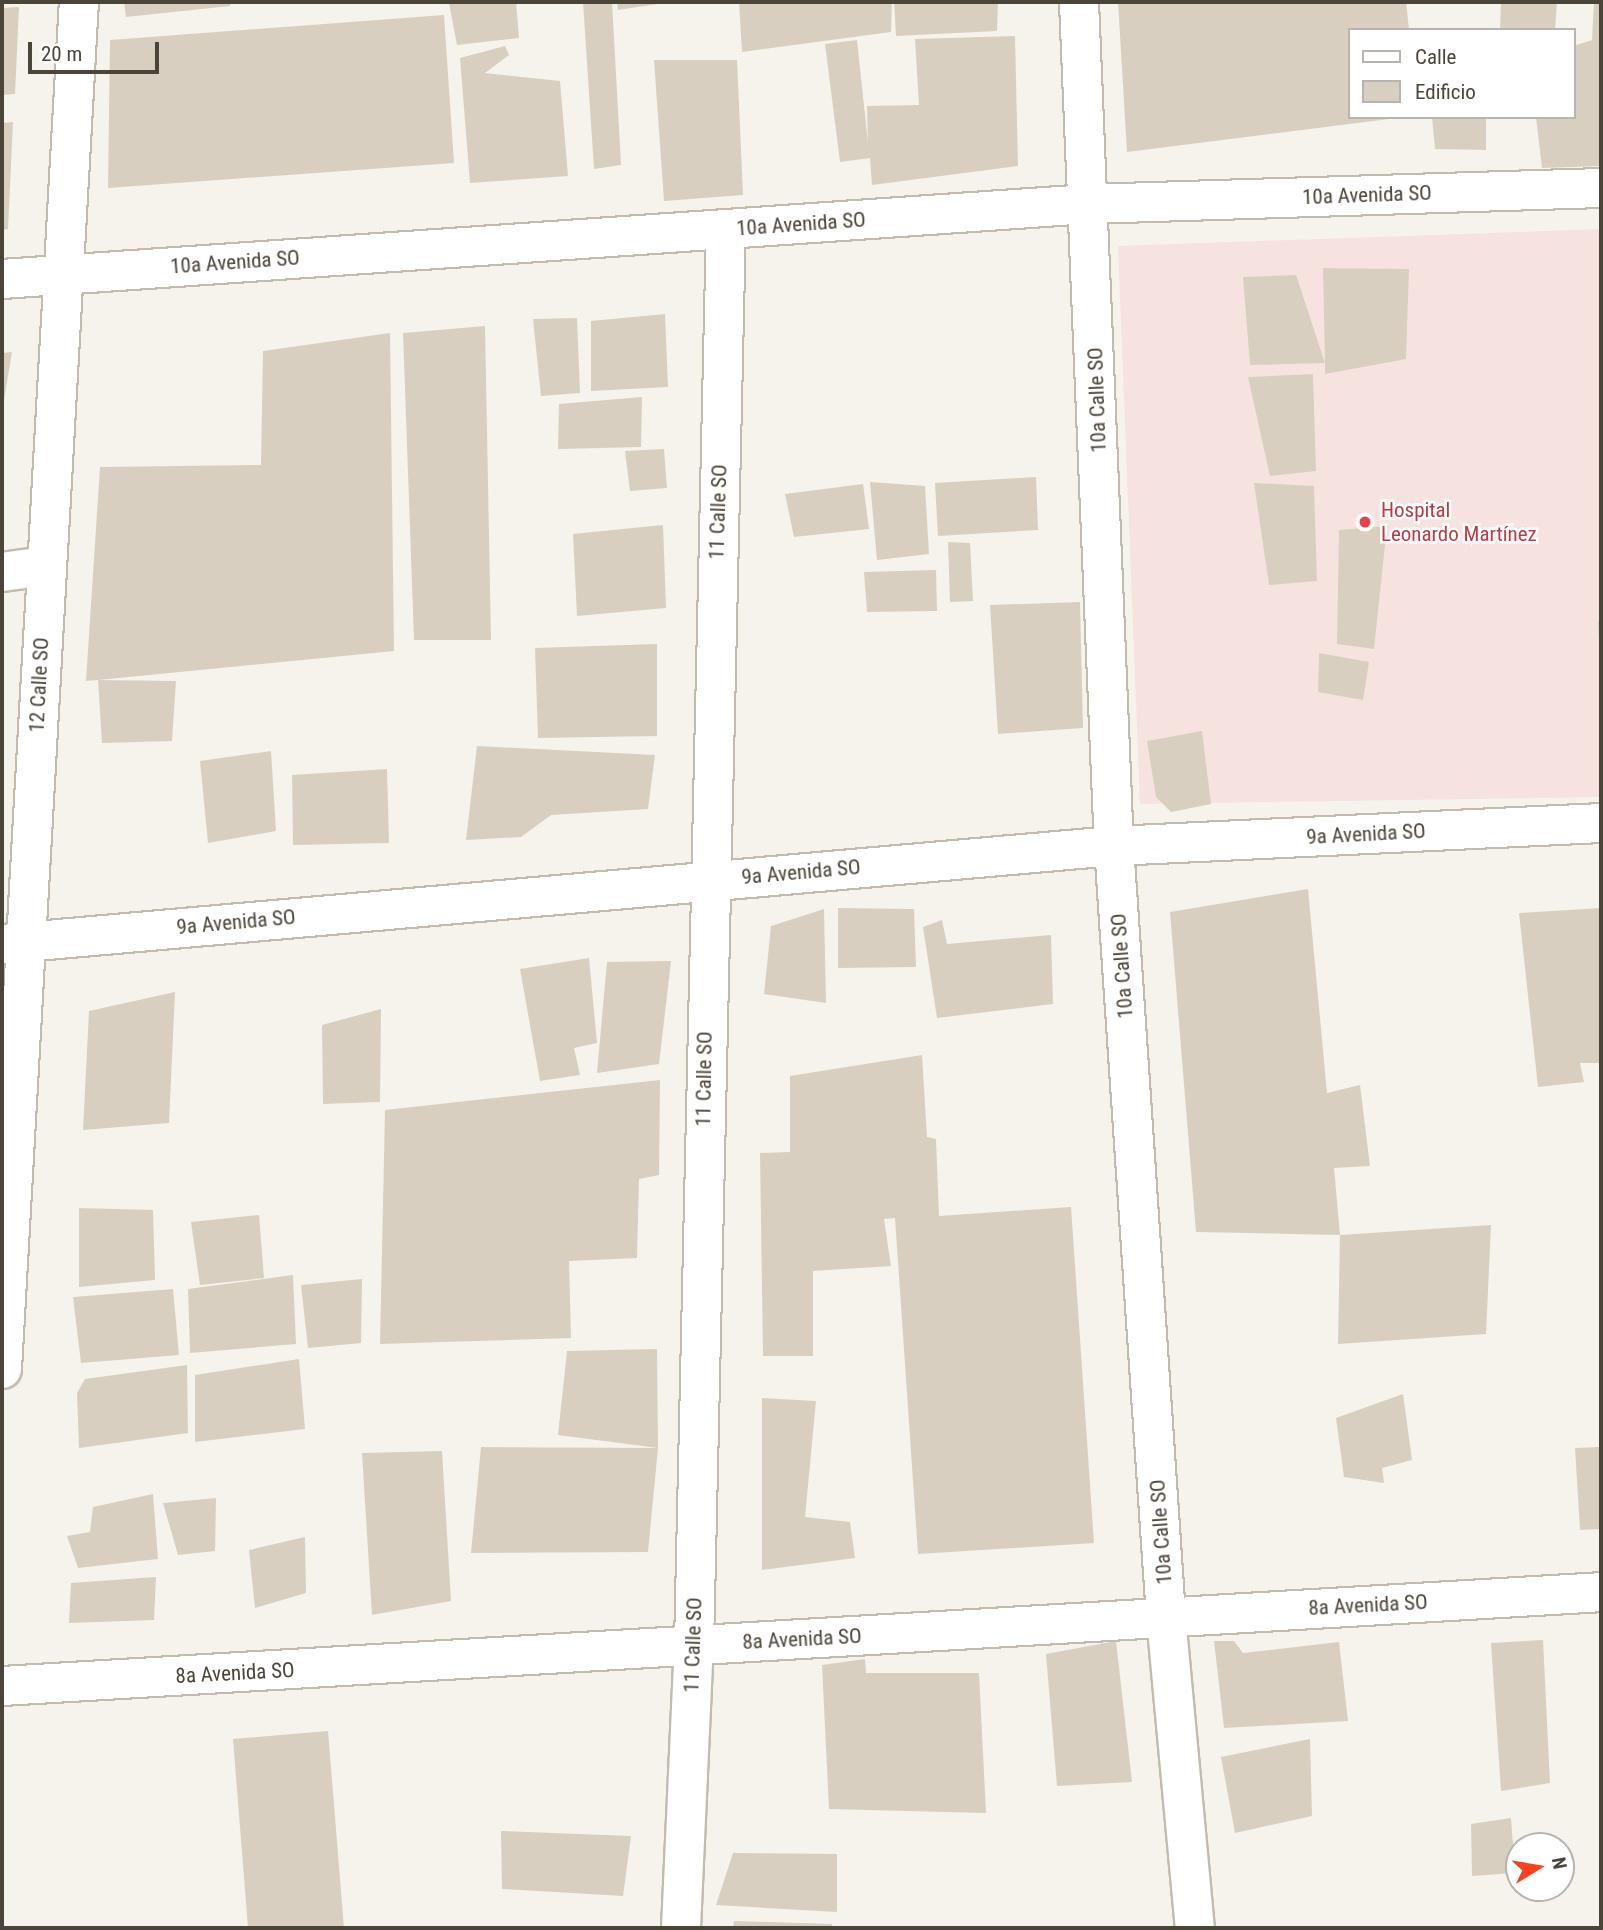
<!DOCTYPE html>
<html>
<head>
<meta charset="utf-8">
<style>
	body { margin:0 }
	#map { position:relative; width:1603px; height:1930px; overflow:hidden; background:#f6f3ec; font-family:"Roboto Condensed",sans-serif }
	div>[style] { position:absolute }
	.medical>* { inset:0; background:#f6e3e0 }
	.building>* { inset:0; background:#d8cfc1 }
	.roads { filter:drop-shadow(2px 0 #c2bbae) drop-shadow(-2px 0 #c2bbae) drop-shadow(0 2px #c2bbae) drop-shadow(0 -2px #c2bbae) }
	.minor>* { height:38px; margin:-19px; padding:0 19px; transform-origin:19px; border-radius:19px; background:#fff }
	.dots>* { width:19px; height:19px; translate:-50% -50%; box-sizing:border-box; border:4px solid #fff; border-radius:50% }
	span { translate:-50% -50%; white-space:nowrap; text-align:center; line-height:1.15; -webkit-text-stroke:5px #fff; paint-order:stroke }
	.street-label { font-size:21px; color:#4b4439 }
	.health-label { font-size:21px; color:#be3a42 }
	.left { translate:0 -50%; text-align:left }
	.frame { position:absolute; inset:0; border:4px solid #4b4439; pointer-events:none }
	.legend { position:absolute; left:1348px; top:28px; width:228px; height:91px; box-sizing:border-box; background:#fff; border:2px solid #b7b4b0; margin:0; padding:9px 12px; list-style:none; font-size:21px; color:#4b4439 }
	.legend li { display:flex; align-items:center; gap:14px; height:35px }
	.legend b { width:35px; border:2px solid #b7b4b0 }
	.north { position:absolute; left:1505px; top:1832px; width:70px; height:70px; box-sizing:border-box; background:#fff; border:2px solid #b7b4b0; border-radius:50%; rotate:79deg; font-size:19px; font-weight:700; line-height:28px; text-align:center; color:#4b4439 }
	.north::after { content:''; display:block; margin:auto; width:24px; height:32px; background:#fc3f1d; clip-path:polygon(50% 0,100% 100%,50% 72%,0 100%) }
	.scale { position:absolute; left:28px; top:42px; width:131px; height:32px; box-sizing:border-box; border:4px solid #4b4439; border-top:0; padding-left:9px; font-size:21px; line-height:24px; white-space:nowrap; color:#4b4439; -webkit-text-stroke:5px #fff; paint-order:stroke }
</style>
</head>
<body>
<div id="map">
	<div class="medical">
		<div style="clip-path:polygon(1601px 229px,1601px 797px,1140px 804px,1118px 246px)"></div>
	</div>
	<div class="building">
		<div style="clip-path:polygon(124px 2px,230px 2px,230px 6px,126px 17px)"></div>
		<div style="clip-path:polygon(516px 2px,519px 38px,457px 45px,449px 3px)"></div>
		<div style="clip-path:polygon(583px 2px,612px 2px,621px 165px,594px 169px)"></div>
		<div style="clip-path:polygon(617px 2px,664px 2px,664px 3px,618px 10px)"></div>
		<div style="clip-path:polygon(739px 2px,892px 2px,891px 32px,742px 52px)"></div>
		<div style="clip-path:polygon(894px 2px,998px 2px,997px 31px,896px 36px)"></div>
		<div style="clip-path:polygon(1118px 2px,1406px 2px,1409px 30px,1349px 30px,1349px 117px,1389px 119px,1127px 152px)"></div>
		<div style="clip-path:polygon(1501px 2px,1557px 2px,1555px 30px,1500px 30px)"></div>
		<div style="clip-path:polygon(1594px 2px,1601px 2px,1601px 166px,1542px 168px,1536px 117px,1573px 117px,1573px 46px,1592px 40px)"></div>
		<div style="clip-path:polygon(19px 7px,15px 94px,2px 95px,2px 8px)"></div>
		<div style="clip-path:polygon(444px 15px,454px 163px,108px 188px,110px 40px)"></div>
		<div style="clip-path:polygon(1015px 36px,1018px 166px,872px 185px,870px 158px,840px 162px,825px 44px,857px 40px,868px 143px,867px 106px,919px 105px,915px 39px)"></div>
		<div style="clip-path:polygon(505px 46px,509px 55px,485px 73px,560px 81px,568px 176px,470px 183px,460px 58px)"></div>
		<div style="clip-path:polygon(654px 60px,737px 60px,743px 195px,664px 201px)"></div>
		<div style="clip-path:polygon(1432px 117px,1486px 117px,1486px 150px,1435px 149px)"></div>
		<div style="clip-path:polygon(13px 122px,8px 229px,2px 230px,2px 123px)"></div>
		<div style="clip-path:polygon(1323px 268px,1409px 269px,1406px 359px,1325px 374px,1325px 363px,1250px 365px,1243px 277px,1296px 275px,1325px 363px)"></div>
		<div style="clip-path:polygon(665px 314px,668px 387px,591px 391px,591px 321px)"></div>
		<div style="clip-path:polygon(577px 318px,580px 393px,541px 396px,533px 319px)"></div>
		<div style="clip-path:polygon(485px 326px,491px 640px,414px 640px,403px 333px)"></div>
		<div style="clip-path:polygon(390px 333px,394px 651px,98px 680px,176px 681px,172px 741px,102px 743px,98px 680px,86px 681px,100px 467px,261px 465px,263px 351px)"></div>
		<div style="clip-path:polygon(12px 352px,3px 406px,2px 406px,2px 353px)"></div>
		<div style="clip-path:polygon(1313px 374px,1316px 471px,1270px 476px,1248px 377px)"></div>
		<div style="clip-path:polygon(642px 397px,641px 447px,558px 449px,559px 404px)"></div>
		<div style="clip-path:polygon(664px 449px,667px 488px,630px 491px,625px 451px)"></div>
		<div style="clip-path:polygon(1036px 477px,1038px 530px,938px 536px,935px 483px)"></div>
		<div style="clip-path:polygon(870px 482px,925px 486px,929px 554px,877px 560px)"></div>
		<div style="clip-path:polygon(1254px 483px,1314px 486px,1317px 581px,1269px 585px)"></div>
		<div style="clip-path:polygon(863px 484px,869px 529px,794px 537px,785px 494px)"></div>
		<div style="clip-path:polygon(663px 525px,666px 608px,577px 616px,573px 534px)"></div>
		<div style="clip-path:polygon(1387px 526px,1374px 649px,1337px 644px,1339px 530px)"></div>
		<div style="clip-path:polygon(948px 542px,970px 543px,973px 601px,950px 602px)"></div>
		<div style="clip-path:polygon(936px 570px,937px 611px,867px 612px,864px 572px)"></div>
		<div style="clip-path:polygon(1080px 602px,1083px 728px,998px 734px,990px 605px)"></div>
		<div style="clip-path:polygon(1598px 621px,1601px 621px,1601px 642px,1599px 642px)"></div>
		<div style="clip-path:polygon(657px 644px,657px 736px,538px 738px,535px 648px)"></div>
		<div style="clip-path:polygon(1319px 653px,1369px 662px,1363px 700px,1318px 692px)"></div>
		<div style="clip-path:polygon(1202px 731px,1211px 804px,1171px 812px,1156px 797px,1147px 741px)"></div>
		<div style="clip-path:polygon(477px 746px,655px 755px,648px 809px,551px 815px,521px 837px,466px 840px)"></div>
		<div style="clip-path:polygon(271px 751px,276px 831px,208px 843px,200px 761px)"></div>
		<div style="clip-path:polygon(387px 769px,389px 843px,293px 845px,292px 775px)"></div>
		<div style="clip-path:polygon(1308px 889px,1327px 1093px,1360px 1085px,1370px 1166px,1334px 1168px,1340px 1235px,1196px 1232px,1170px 912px)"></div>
		<div style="clip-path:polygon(838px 908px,914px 909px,916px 967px,838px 968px)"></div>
		<div style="clip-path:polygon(1601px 908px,1601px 1063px,1580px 1063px,1584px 1082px,1538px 1087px,1519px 913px)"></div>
		<div style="clip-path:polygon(824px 909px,826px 1003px,764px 994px,771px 926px)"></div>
		<div style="clip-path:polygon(942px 920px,947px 944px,1051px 935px,1053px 1004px,937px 1018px,923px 927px)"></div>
		<div style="clip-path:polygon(589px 958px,597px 1043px,574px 1048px,580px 1075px,540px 1081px,520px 969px)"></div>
		<div style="clip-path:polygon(671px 961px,659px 1064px,597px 1073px,607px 962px)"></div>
		<div style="clip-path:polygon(175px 992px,169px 1123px,83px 1130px,89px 1011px)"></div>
		<div style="clip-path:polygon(381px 1009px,380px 1102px,323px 1104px,322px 1025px)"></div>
		<div style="clip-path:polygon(922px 1055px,927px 1137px,936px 1139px,939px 1216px,1071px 1207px,1094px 1543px,918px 1554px,895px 1218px,884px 1219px,891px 1266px,813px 1271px,813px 1356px,763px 1356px,760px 1153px,790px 1152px,790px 1076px)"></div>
		<div style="clip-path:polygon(660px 1080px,659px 1175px,639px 1179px,637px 1258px,569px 1261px,571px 1338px,380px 1344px,385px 1110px)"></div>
		<div style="clip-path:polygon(79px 1208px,153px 1210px,155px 1280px,79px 1287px)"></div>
		<div style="clip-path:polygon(259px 1215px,264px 1278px,200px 1285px,191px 1222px)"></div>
		<div style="clip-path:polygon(1491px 1225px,1486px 1334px,1338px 1344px,1340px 1235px)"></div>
		<div style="clip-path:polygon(293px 1275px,296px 1344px,190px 1353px,188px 1289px)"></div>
		<div style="clip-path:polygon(362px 1279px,361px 1343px,308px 1348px,301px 1285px)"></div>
		<div style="clip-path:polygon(173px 1289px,179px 1355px,81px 1363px,73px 1297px)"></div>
		<div style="clip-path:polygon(657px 1349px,658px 1448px,558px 1435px,567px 1351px)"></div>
		<div style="clip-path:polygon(299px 1359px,305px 1429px,195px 1442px,195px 1375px)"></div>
		<div style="clip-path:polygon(187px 1365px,188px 1433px,79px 1448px,77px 1393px,85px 1379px)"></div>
		<div style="clip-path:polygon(1403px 1394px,1412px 1460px,1382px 1468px,1384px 1483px,1344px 1477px,1336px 1418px)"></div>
		<div style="clip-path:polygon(762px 1398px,816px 1401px,805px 1517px,850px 1522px,855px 1558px,762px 1570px)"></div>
		<div style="clip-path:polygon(481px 1447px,658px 1448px,648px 1552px,471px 1553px)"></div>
		<div style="clip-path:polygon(1601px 1447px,1601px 1529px,1580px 1530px,1575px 1448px)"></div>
		<div style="clip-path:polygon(442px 1451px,451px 1601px,372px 1615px,362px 1453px)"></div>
		<div style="clip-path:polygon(153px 1494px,158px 1559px,78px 1568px,67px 1536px,90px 1532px,93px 1507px)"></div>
		<div style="clip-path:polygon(216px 1498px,215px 1551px,178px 1555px,163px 1503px)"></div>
		<div style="clip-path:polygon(305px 1537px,306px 1593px,255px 1608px,249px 1550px)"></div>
		<div style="clip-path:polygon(156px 1577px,154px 1620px,69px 1623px,71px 1583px)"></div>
		<div style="clip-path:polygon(1543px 1640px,1550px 1783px,1501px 1791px,1491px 1643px)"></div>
		<div style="clip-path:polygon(1116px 1641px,1132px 1782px,1057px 1786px,1046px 1654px)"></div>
		<div style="clip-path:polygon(1214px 1641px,1234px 1641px,1243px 1653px,1339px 1642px,1348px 1721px,1224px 1728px)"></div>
		<div style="clip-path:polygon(865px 1659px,866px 1673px,979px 1673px,986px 1813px,829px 1809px,822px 1665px)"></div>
		<div style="clip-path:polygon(328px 1731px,344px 1928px,248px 1928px,233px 1739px)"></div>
		<div style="clip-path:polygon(1310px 1739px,1312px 1816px,1235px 1833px,1221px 1757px)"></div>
		<div style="clip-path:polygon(1511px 1818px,1515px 1873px,1472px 1876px,1471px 1824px)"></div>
		<div style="clip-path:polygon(501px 1831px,631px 1836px,623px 1896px,502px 1889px)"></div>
		<div style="clip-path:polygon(733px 1853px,837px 1854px,837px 1912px,716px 1905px)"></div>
		<div style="clip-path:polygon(734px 1921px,832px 1924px,832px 1928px,733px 1928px)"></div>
	</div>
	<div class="roads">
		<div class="minor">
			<div style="left:1079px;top:2px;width:845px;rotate:87.63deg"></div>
			<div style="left:1114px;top:846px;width:773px;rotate:86.14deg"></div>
			<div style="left:1166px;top:1617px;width:312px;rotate:84.7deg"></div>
			<div style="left:2px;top:279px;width:1090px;rotate:-3.95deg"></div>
			<div style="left:1089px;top:204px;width:512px;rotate:-1.79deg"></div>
			<div style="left:2px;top:572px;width:44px;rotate:-7.8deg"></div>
			<div style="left:2px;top:944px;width:1116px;rotate:-5.04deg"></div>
			<div style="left:1114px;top:846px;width:488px;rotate:-2.7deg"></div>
			<div style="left:2px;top:1369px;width:1369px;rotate:-86.78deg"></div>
			<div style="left:2px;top:1686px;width:1602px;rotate:-3.36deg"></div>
			<div style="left:681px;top:1928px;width:282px;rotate:-87.4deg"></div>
			<div style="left:694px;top:1646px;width:1417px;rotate:-88.71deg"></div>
		</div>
	</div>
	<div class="dots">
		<div style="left:1365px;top:522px;background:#e0444e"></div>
	</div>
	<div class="street-label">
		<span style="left:1367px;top:195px;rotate:-2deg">10a Avenida SO</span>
		<span style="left:801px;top:224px;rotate:-4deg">10a Avenida SO</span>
		<span style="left:235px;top:262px;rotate:-4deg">10a Avenida SO</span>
		<span style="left:1097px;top:400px;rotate:-92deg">10a Calle SO</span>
		<span style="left:718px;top:512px;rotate:-88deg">11 Calle SO</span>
		<span style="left:39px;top:685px;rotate:-87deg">12 Calle SO</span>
		<span style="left:1366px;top:834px;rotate:-3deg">9a Avenida SO</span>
		<span style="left:801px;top:872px;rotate:-5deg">9a Avenida SO</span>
		<span style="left:236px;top:922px;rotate:-5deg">9a Avenida SO</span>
		<span style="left:1122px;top:966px;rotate:-94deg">10a Calle SO</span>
		<span style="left:704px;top:1079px;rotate:-89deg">11 Calle SO</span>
		<span style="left:1161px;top:1532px;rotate:-94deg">10a Calle SO</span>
		<span style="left:1368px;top:1605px;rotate:-3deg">8a Avenida SO</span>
		<span style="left:802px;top:1639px;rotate:-3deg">8a Avenida SO</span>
		<span style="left:693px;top:1645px;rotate:-88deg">11 Calle SO</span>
		<span style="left:235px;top:1673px;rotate:-3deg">8a Avenida SO</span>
	</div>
	<div class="health-label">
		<span class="left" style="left:1381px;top:522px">Hospital<br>Leonardo Martínez</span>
	</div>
	<div class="frame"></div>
	<ul class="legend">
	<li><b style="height:9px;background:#fff"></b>Calle</li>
	<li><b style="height:19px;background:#d8cfc1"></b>Edificio</li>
	</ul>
	<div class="north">N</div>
	<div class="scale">20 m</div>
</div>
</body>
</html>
